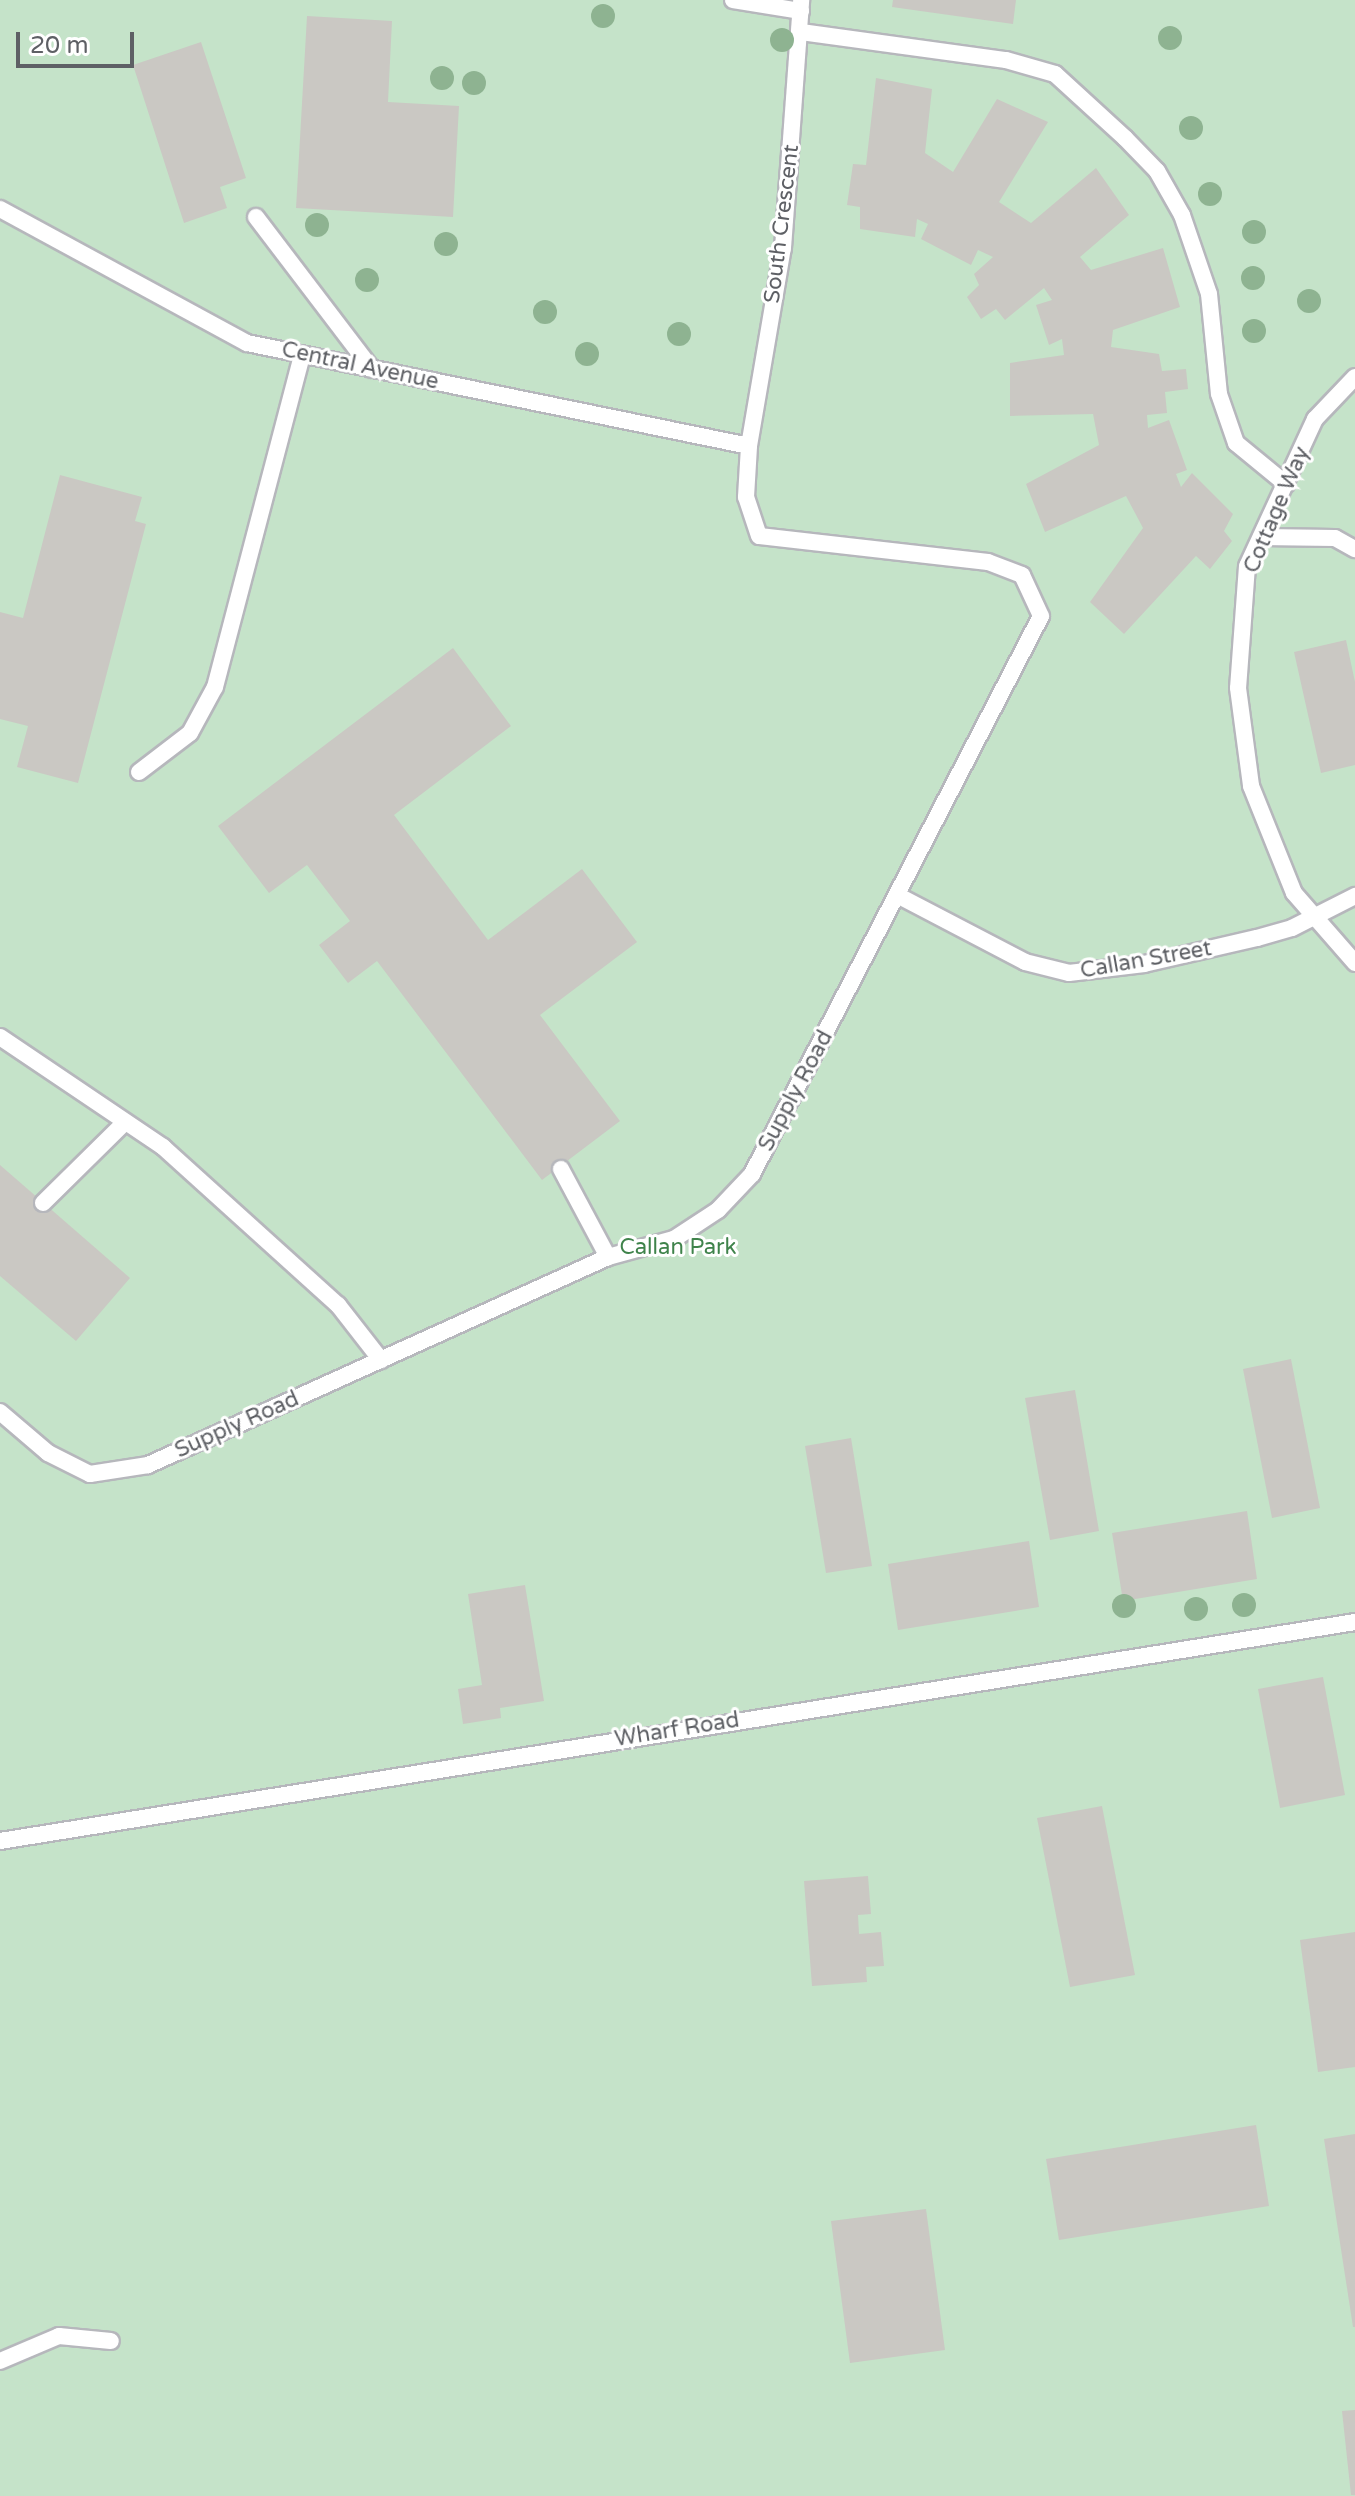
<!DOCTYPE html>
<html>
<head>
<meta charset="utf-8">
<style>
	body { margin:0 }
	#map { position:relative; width:1355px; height:2496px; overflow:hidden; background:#efeee6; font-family:"Varela Round",sans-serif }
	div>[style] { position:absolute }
	.green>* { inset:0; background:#c5e3c9 }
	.building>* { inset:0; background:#cac8c3 }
	.roads { filter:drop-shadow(2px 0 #b6b7bc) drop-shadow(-2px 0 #b6b7bc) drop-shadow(0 2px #b6b7bc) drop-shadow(0 -2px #b6b7bc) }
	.lane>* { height:16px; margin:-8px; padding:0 8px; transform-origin:8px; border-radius:8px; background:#fff }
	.trees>* { width:24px; height:24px; margin:-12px; border-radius:50%; background:#8eb391 }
	span { translate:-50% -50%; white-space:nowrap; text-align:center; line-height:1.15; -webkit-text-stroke:6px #fff; paint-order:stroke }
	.street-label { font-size:22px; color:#5e6065 }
	.park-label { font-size:22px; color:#3f834b }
	.scale { position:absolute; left:16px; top:32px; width:118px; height:36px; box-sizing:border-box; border:4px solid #5e6065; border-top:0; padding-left:10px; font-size:24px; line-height:28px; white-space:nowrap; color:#5e6065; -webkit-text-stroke:6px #fff; paint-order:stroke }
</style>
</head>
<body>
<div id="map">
	<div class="green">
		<div style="clip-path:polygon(0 0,1355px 0,1355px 2496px,0 2496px)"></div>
	</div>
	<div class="building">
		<div style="clip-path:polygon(893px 0,1016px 0,1013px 24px,892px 7px)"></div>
		<div style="clip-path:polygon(307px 16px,392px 21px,388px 102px,459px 106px,453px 217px,296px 208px)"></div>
		<div style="clip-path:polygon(201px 42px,246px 178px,220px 187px,227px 208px,184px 223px,133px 65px)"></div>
		<div style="clip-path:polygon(876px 78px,932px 89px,925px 153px,953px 172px,997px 99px,1048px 122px,999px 202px,1031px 223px,1096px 168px,1129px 215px,1080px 257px,1091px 270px,1163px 248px,1180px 307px,1113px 330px,1111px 347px,1159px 354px,1162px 371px,1186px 369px,1188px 389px,1165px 392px,1167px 413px,1147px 415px,1148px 428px,1169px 420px,1187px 470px,1176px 474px,1181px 487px,1192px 473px,1233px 514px,1224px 531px,1232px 541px,1210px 569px,1196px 556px,1124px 634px,1090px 602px,1143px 528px,1126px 496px,1045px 532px,1026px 484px,1099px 445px,1093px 414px,1010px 416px,1010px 363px,1064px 355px,1062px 339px,1049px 345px,1036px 305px,1052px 300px,1044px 288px,1005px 320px,996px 309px,981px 319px,967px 297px,979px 285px,974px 274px,993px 257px,978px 250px,971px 265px,921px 239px,928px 224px,917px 219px,915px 237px,860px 229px,860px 207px,847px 205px,853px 164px,866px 165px)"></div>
		<div style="clip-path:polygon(60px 475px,142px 497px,135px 521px,146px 524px,78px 783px,17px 767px,28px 726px,0 719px,0 612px,23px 618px)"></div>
		<div style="clip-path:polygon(1346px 640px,1355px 682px,1355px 765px,1321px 773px,1294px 652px)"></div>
		<div style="clip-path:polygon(453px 648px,511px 726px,394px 815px,488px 940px,582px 869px,637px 942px,540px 1015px,620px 1121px,542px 1180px,377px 961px,348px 983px,319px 945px,350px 921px,307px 865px,269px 893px,218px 826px)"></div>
		<div style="clip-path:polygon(0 1165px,130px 1278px,76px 1341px,0 1276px)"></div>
		<div style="clip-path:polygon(1291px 1359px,1320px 1508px,1272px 1518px,1243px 1369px)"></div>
		<div style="clip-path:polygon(1075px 1390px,1099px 1531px,1050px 1540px,1025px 1398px)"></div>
		<div style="clip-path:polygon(851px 1438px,872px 1566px,826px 1573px,805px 1446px)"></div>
		<div style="clip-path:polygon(1247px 1511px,1257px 1579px,1123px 1601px,1112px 1533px)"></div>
		<div style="clip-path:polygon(1029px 1541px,1039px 1607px,898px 1630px,888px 1564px)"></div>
		<div style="clip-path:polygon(525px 1585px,544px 1701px,500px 1708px,501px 1718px,463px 1724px,458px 1689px,482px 1685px,468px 1594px)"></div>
		<div style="clip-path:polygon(1323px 1677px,1345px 1795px,1280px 1808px,1258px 1689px)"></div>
		<div style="clip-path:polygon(1102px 1806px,1135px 1975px,1070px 1987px,1037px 1818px)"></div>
		<div style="clip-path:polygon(868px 1876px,871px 1914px,858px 1915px,859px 1934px,881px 1932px,884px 1966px,866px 1967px,867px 1982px,812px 1986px,804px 1881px)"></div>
		<div style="clip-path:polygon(1355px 1932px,1355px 2067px,1318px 2072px,1300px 1940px)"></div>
		<div style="clip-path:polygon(1256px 2125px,1269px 2206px,1059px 2240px,1046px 2159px)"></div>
		<div style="clip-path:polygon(1355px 2134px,1355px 2327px,1353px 2327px,1324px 2139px)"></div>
		<div style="clip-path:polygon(926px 2209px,945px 2350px,850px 2363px,831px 2221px)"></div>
		<div style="clip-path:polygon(1355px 2410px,1355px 2495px,1351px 2495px,1342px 2411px)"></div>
	</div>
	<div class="roads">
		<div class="lane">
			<div style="left:733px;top:0;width:69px;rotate:9.2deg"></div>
			<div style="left:801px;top:32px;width:207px;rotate:7.8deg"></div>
			<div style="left:1006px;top:60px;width:51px;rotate:15.9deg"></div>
			<div style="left:1055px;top:74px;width:95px;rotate:42.4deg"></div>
			<div style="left:1125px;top:138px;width:46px;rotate:45.9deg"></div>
			<div style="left:1157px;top:171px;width:51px;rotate:60.4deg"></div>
			<div style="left:1182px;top:215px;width:83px;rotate:71.1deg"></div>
			<div style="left:1209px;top:294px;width:100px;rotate:84.3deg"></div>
			<div style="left:1219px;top:394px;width:52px;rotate:70.9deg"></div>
			<div style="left:1236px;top:443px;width:65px;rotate:39.4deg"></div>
			<div style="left:0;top:209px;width:281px;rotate:28.5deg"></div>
			<div style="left:247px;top:343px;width:512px;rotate:11.59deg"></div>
			<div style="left:256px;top:217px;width:191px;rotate:52.7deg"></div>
			<div style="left:1355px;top:377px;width:58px;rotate:133.6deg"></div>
			<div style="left:1315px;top:419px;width:162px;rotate:114.8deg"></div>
			<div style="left:1247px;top:566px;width:122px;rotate:94.2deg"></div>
			<div style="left:1238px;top:688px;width:99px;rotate:82.4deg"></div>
			<div style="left:1251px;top:786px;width:115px;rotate:68.1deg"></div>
			<div style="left:1294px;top:893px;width:93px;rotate:48.9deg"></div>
			<div style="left:1261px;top:537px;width:74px;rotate:0.8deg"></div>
			<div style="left:1335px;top:538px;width:23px;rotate:29deg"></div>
			<div style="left:139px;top:772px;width:64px;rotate:-37.4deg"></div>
			<div style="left:190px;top:733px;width:52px;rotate:-61.5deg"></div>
			<div style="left:215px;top:687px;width:343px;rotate:-75.3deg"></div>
			<div style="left:897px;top:895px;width:144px;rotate:27.6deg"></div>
			<div style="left:1025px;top:962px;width:45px;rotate:14deg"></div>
			<div style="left:1069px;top:973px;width:76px;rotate:-6.8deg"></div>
			<div style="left:1144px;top:964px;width:116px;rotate:-13deg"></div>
			<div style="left:1257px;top:938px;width:36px;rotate:-16deg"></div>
			<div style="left:1292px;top:928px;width:71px;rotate:-26.9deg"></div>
			<div style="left:0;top:1037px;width:197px;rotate:34deg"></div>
			<div style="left:163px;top:1147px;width:236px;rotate:42.1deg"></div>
			<div style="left:338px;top:1305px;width:70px;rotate:52deg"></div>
			<div style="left:561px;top:1169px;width:100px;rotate:61.9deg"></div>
			<div style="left:43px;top:1203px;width:115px;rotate:-44.6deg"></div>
			<div style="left:0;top:1412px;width:63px;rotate:40.5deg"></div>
			<div style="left:48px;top:1453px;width:47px;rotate:26.6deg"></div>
			<div style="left:90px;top:1474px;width:59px;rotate:-8.8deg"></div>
			<div style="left:148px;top:1465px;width:505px;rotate:-24.33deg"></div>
			<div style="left:608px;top:1257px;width:68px;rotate:-15.3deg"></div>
			<div style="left:674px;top:1239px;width:53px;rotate:-33.4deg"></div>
			<div style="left:718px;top:1210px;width:50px;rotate:-46.6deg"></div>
			<div style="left:752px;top:1174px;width:628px;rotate:-62.62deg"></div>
			<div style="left:1041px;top:616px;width:45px;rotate:-114.9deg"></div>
			<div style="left:1022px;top:575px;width:36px;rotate:-159deg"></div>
			<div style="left:988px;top:562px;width:230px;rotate:-173.5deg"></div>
			<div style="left:759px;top:536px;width:41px;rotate:-108.4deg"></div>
			<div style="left:746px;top:497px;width:51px;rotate:-86.6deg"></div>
			<div style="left:749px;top:446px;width:201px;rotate:-80.3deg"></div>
			<div style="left:783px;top:248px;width:249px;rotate:-85.8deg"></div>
			<div style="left:0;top:1841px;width:1373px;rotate:-9.18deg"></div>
			<div style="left:0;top:2361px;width:64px;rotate:-23deg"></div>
			<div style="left:59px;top:2336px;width:52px;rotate:5.5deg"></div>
		</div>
	</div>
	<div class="trees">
		<div style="left:603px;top:16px"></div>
		<div style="left:1170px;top:38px"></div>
		<div style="left:782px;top:40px"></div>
		<div style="left:442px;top:78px"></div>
		<div style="left:474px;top:83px"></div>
		<div style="left:1191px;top:128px"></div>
		<div style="left:1210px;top:194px"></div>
		<div style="left:317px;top:225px"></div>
		<div style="left:1254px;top:232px"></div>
		<div style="left:446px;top:244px"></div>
		<div style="left:1253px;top:278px"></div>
		<div style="left:367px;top:280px"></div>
		<div style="left:1309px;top:301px"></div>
		<div style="left:545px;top:312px"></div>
		<div style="left:1254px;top:331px"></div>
		<div style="left:679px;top:334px"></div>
		<div style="left:587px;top:354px"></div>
		<div style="left:1244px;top:1605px"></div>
		<div style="left:1124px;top:1606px"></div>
		<div style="left:1196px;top:1609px"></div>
	</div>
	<div class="street-label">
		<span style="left:782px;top:224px;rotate:-83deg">South Crescent</span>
		<span style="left:360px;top:366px;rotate:12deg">Central Avenue</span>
		<span style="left:1277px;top:510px;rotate:-67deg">Cottage Way</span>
		<span style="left:1146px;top:960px;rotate:-10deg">Callan Street</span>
		<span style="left:796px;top:1091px;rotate:-62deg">Supply Road</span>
		<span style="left:237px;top:1425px;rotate:-24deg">Supply Road</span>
		<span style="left:677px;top:1730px;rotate:-9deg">Wharf Road</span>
	</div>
	<div class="park-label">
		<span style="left:678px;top:1248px">Callan Park</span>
	</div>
	<div class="scale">20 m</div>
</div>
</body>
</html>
